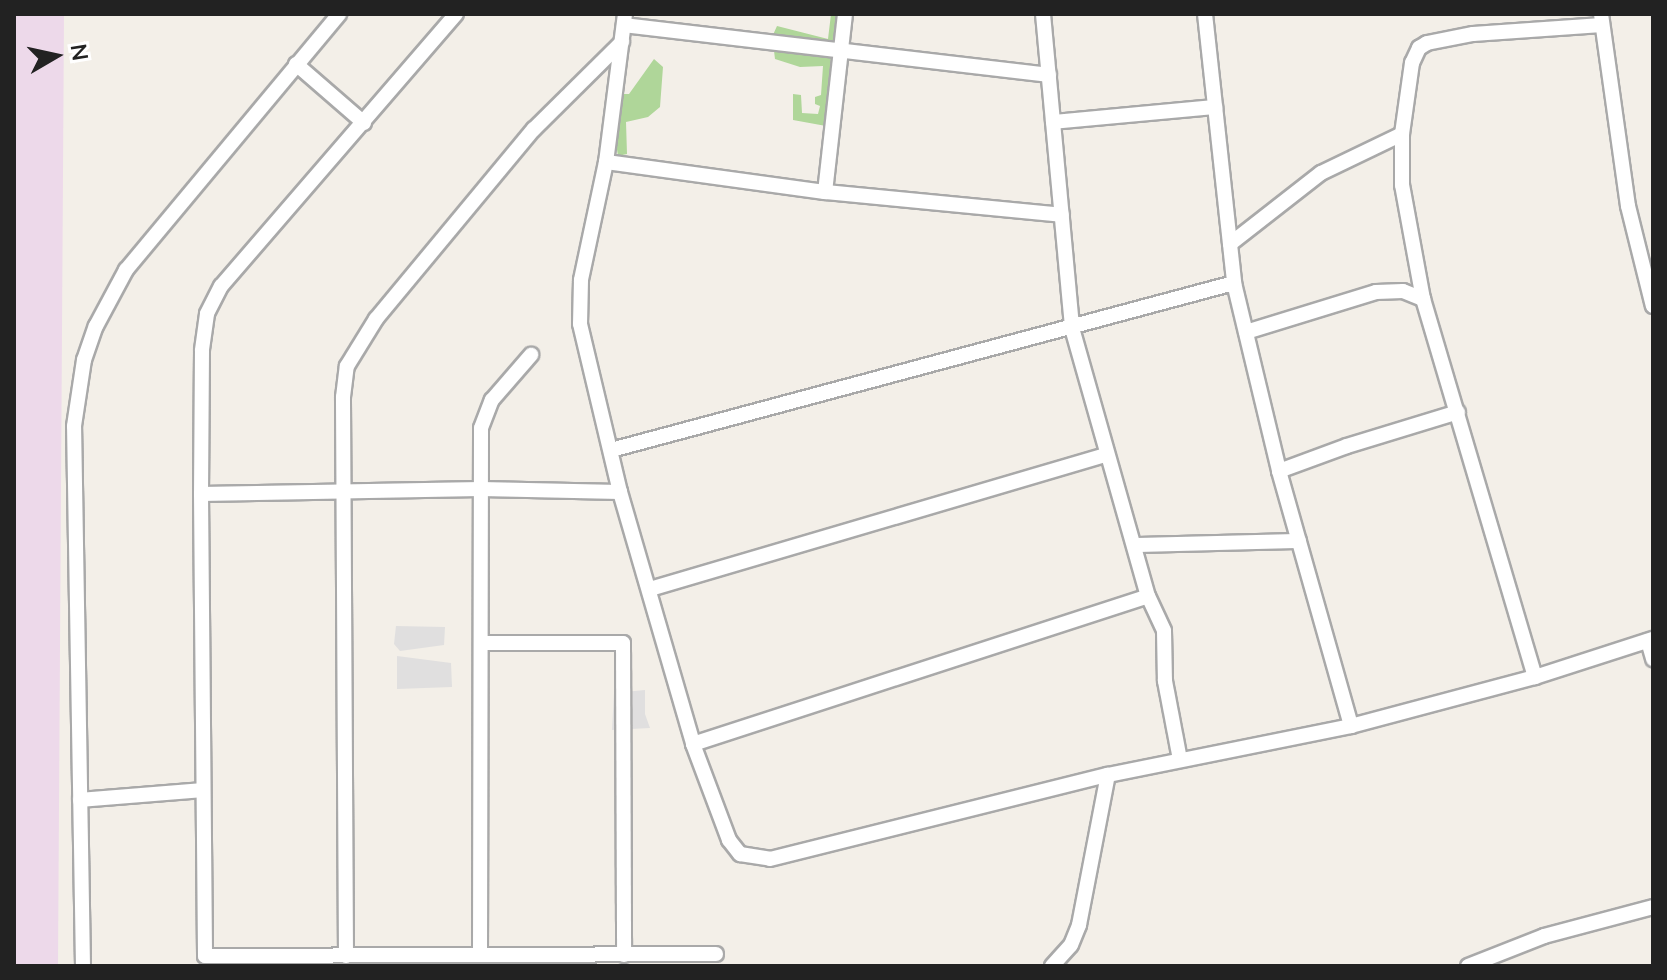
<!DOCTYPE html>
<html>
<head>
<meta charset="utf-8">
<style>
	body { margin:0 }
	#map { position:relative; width:1667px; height:980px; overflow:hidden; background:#f3efe8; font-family:Mulish,sans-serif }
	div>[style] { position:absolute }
	.residential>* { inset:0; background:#e0dfdf }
	.industrial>* { inset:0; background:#edd9ea }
	.forest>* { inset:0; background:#afd699 }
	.roads { filter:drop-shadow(2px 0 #a9a9a9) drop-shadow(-2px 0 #a9a9a9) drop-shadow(0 2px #a9a9a9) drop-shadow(0 -2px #a9a9a9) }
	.street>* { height:14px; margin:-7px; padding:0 7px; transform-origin:7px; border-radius:7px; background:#fff }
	span { translate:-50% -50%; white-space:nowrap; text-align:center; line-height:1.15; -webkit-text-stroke:8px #fff; paint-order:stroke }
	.frame { position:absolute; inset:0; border:16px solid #222; pointer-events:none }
	.north { position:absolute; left:16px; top:16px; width:80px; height:80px; -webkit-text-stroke:6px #fff; paint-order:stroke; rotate:81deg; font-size:22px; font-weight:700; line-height:32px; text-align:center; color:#222 }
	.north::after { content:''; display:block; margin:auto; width:28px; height:36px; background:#222; clip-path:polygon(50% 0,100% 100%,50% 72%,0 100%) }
</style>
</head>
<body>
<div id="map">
	<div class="residential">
		<div style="clip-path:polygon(396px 626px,445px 627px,444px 645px,400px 651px,394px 644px)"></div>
		<div style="clip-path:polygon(397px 656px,451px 663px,452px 687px,397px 689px)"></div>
		<div style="clip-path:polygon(645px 690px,645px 714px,650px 728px,612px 730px,614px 693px)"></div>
	</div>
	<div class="industrial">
		<div style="clip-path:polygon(14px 14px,64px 14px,58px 966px,14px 966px)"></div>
	</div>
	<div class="forest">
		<div style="clip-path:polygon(831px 14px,836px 14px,833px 43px,772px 37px,777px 26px,828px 39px)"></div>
		<div style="clip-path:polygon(774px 51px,831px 56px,826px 126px,793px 120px,793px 94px,801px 95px,802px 113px,818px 114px,820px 106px,815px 104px,815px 97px,821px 95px,823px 66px,800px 67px,775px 59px)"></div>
		<div style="clip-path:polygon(654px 59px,663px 67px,660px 107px,648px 117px,626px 122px,627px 154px,618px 156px,614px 130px,619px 94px,629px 94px)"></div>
	</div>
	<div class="roads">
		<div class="street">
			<div style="left:456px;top:14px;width:359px;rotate:130.8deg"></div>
			<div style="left:221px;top:286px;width:31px;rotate:117deg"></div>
			<div style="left:207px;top:314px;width:37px;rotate:98deg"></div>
			<div style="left:202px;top:351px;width:143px;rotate:90.4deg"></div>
			<div style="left:201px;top:494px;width:462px;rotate:89.5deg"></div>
			<div style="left:205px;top:956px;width:511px;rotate:-0.22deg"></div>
			<div style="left:625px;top:14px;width:149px;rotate:97.3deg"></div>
			<div style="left:606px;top:162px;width:121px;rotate:102deg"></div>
			<div style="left:581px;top:280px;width:44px;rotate:91.3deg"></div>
			<div style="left:580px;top:324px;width:173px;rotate:76.6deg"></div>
			<div style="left:620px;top:492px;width:262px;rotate:73.8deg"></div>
			<div style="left:693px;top:744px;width:103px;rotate:69.4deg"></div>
			<div style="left:729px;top:840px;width:18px;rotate:52deg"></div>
			<div style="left:740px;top:854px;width:30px;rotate:9deg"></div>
			<div style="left:770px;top:859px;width:348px;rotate:-14deg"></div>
			<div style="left:845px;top:14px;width:179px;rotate:96.4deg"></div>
			<div style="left:825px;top:192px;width:238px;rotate:5.5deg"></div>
			<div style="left:1043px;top:14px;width:315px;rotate:84.7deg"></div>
			<div style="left:1072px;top:328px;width:279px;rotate:74.2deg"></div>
			<div style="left:1148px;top:596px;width:38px;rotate:65deg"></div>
			<div style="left:1164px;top:631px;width:50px;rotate:88.9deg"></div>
			<div style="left:1165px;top:681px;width:80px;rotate:79.2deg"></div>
			<div style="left:1205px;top:14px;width:271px;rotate:83.8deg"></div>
			<div style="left:1234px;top:283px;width:193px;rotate:76.5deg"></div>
			<div style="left:1279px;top:471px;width:265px;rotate:74.2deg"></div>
			<div style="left:1601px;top:14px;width:194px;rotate:82deg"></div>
			<div style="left:1628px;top:206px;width:103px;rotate:76deg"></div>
			<div style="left:624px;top:25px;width:428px;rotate:6.7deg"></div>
			<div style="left:296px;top:64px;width:90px;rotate:40.9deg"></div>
			<div style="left:1053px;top:122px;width:163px;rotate:-5.3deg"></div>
			<div style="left:606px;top:162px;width:221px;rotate:7.8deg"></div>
			<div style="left:1230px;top:244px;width:115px;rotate:-38deg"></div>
			<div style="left:1321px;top:173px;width:90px;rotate:-25.7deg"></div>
			<div style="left:1246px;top:332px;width:136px;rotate:-17.1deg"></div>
			<div style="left:1376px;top:292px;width:27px;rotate:-2deg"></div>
			<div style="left:1403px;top:291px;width:22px;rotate:22deg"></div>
			<div style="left:611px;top:450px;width:645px;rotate:-15.01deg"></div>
			<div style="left:1279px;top:471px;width:72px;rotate:-20.2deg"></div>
			<div style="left:1347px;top:446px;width:116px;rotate:-17deg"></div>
			<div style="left:201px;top:494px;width:280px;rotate:-1deg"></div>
			<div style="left:481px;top:489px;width:139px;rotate:1.2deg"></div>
			<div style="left:1135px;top:545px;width:164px;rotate:-1.4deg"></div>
			<div style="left:650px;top:589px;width:475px;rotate:-16.4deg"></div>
			<div style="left:1648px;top:641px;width:19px;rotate:74deg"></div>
			<div style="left:481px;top:643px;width:142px"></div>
			<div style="left:623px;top:643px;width:312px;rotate:89.8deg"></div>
			<div style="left:1535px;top:677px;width:394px;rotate:-106.5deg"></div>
			<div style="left:1423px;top:299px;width:116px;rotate:-100.4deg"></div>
			<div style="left:1402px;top:185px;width:51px;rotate:-90deg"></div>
			<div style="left:1402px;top:134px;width:72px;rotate:-82deg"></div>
			<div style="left:1412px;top:63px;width:17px;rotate:-65deg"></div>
			<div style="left:1419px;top:48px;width:9px;rotate:-32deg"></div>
			<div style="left:1427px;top:43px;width:47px;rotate:-11.1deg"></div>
			<div style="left:1473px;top:34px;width:129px;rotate:-4deg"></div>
			<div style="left:693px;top:744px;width:478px;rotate:-18deg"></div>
			<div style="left:80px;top:800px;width:123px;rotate:-4.6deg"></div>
			<div style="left:480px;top:955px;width:527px;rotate:-89.89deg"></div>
			<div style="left:481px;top:428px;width:30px;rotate:-69deg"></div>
			<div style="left:492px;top:400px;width:60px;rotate:-49.1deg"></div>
			<div style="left:346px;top:956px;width:559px;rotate:-90.31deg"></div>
			<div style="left:343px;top:397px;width:31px;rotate:-83deg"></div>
			<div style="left:347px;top:366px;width:55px;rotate:-58.3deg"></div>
			<div style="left:376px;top:319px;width:247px;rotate:-50.3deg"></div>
			<div style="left:534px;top:129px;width:124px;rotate:-44.7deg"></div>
			<div style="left:83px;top:966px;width:540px;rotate:-90.95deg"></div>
			<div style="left:74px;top:426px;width:67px;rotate:-81.4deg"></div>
			<div style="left:84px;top:360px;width:36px;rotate:-71deg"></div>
			<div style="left:96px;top:326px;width:64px;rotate:-61.8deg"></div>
			<div style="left:126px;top:270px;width:333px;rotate:-50.2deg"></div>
			<div style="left:1052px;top:966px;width:28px;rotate:-48deg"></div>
			<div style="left:1071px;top:945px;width:22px;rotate:-68deg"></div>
			<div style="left:1079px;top:925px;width:153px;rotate:-79.1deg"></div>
			<div style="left:1108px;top:775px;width:248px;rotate:-11.4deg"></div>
			<div style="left:1351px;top:726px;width:190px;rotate:-14.9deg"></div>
			<div style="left:1535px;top:677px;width:124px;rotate:-17.9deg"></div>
			<div style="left:1468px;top:966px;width:82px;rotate:-21.5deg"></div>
			<div style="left:1544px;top:936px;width:113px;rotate:-14.9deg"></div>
		</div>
	</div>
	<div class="frame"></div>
	<div class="north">N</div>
</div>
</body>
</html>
